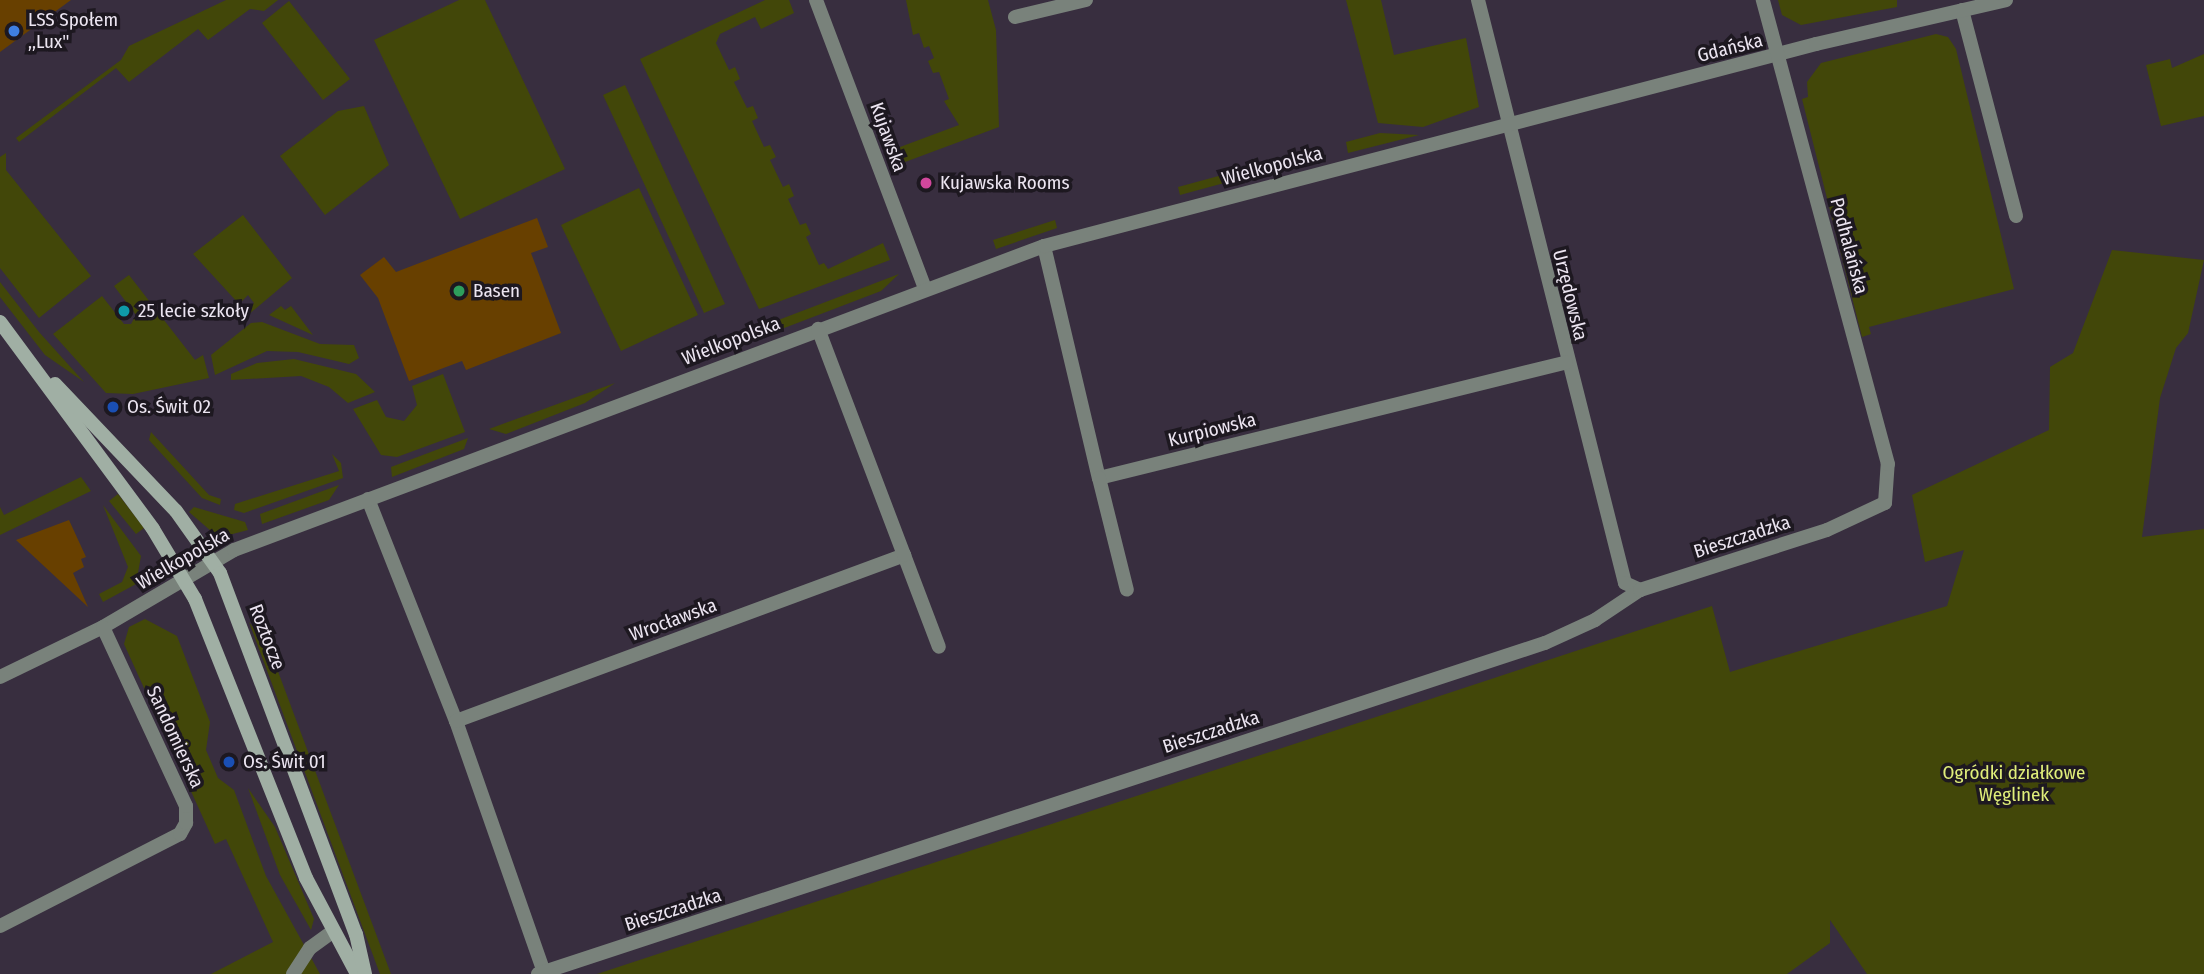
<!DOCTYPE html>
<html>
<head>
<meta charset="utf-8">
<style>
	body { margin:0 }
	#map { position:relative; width:2204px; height:974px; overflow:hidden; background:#382e3f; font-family:"Fira Sans Condensed",sans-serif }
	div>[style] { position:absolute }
	.green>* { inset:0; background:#424709 }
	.building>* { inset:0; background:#684000 }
	.street>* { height:14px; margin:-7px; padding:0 7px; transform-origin:7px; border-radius:7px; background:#79827b }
	.secondary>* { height:14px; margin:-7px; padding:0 7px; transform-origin:7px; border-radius:7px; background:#a0afa4 }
	.dots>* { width:19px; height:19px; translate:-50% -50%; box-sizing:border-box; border:4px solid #1d1820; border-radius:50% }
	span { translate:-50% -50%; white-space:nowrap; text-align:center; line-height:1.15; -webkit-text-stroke:7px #1d1820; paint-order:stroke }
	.poi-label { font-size:19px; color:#ece5f1 }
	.left { translate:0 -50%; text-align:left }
	.street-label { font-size:19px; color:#ece5f1 }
	.park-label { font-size:19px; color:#e0ee7a }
</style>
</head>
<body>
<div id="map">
	<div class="green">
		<div style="clip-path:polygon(226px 0,278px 0,264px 11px,250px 9px,208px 40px,198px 29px,129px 82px,116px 68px,19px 142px,16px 138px,121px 60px,129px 46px)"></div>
		<div style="clip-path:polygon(459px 0,485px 0,565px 169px,460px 219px,374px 40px)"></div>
		<div style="clip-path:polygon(765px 0,789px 0,794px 13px,761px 29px,755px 17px,720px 34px,716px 43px,729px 70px,735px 67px,740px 79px,734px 82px,747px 108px,753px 106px,758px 118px,752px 121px,764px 147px,770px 145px,776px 157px,770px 160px,783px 187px,789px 184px,794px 196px,788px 199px,800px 225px,806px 223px,811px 234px,806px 237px,819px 265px,824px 263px,828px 269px,883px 243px,890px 260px,759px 309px,640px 59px)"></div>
		<div style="clip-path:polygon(906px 0,988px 0,996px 30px,999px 127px,897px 165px,892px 150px,959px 125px,944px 101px,949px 99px,939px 72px,933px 73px,928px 61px,934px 58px,929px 46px,924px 48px,919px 33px,913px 35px)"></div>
		<div style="clip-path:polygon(1346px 0,1381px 0,1394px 55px,1466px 38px,1479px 107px,1423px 127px,1378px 123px)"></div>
		<div style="clip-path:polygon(1778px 0,1897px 0,1897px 7px,1801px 25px,1782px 15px)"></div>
		<div style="clip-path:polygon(289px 1px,350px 79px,323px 100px,262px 23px)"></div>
		<div style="clip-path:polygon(1936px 34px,1948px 37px,1956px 49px,2014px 289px,1869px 327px,1871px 334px,1862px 337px,1802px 99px,1808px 97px,1807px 82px,1821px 63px)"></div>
		<div style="clip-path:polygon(2204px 54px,2204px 116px,2161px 126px,2146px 65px,2170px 59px,2172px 68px)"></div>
		<div style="clip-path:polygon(625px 85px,725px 304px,704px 313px,603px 95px)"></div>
		<div style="clip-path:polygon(364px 106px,389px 165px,325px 215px,280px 156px,338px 111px)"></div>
		<div style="clip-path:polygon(1380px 133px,1419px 135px,1348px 153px,1346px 142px)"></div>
		<div style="clip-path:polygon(6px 153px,6px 170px,91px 276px,39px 318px,0 268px,0 157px)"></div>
		<div style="clip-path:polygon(1237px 171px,1239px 179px,1180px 195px,1178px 187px)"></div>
		<div style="clip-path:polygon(639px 188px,698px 315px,621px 351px,561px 225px)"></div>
		<div style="clip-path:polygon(243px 215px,292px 278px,248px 315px,244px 311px,254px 303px,248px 295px,239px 304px,193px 254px)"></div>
		<div style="clip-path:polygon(1055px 220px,1057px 228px,996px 249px,993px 240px)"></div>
		<div style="clip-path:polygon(2112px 250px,2204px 260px,2188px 333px,2176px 348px,2160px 398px,2142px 537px,2204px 529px,2204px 974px,1867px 974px,1830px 920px,1830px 943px,1787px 974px,597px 974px,1712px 606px,1730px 672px,1947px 606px,1964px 550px,1925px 562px,1912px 495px,2049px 430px,2050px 367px,2073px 353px)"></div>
		<div style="clip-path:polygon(899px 274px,881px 291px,753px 340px,708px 347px)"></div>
		<div style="clip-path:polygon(129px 275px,195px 360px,203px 355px,209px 378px,133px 394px,106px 393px,53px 334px,102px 296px,124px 324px,131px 324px,136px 315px,114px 286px)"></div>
		<div style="clip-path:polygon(0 282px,39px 332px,84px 382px,45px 355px,0 297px)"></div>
		<div style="clip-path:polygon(281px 306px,285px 310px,291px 306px,313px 335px,269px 315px)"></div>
		<div style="clip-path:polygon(262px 322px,320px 344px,354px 345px,359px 358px,349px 364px,298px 352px,267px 351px,215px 375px,211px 355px,251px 323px)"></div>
		<div style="clip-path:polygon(294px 359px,356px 374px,375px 392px,348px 403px,329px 387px,301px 376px,231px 380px,231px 374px,257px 363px)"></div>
		<div style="clip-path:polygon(443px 374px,465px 432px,397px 457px,381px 455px,353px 409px,377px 400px,386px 417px,404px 421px,417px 405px,412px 386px)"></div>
		<div style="clip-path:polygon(615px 383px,585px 403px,506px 434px,489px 429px)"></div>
		<div style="clip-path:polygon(151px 432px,209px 495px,221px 499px,220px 505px,202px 498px,149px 440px)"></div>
		<div style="clip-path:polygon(468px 438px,464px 449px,392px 477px,391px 467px)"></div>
		<div style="clip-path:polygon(332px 454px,341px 463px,343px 478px,244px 513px,234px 510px,235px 504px,339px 471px)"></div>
		<div style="clip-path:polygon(81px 477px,91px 491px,0 535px,0 507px,4px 515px)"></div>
		<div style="clip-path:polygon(339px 485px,329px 500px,262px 524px,260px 514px)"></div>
		<div style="clip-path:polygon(118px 494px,144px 528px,136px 534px,109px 501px)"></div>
		<div style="clip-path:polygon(103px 505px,141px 556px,136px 584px,103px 602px,99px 594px,122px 582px,128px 567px)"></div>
		<div style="clip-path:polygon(194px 507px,245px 522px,248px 530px,225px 536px,211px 531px,189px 512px)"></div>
		<div style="clip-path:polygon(145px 619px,177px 636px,210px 722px,206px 750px,218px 778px,234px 790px,266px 876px,320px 974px,211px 974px,273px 942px,226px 839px,215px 844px,124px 644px,129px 627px)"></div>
		<div style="clip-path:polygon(249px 622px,270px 650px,391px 974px,380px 974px)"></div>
		<div style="clip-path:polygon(248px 788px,275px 827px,314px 919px,311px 930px,280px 875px)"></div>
	</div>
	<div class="building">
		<div style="clip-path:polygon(0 0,71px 0,0 52px)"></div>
		<div style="clip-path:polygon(537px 218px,548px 247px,531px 253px,561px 333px,466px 370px,462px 361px,409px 381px,378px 298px,360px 275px,384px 257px,396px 272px)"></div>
		<div style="clip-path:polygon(69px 520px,86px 557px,81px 559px,84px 567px,73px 573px,88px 607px,16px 540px)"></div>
	</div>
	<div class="street">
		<div style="left:816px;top:0;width:308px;rotate:69.3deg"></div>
		<div style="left:1478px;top:0;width:601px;rotate:75.85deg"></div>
		<div style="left:1625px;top:583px;width:17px;rotate:25deg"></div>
		<div style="left:1962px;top:10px;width:213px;rotate:75.3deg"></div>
		<div style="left:1015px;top:17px;width:73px;rotate:-13.5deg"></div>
		<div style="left:1044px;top:246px;width:238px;rotate:76.7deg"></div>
		<div style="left:1099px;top:478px;width:481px;rotate:-13.9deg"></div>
		<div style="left:1099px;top:478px;width:115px;rotate:76deg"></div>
		<div style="left:368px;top:499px;width:239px;rotate:68.4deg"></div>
		<div style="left:456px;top:721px;width:266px;rotate:70.7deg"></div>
		<div style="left:904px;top:555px;width:98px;rotate:69.2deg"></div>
		<div style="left:0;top:677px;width:114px;rotate:-25.9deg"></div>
		<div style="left:103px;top:627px;width:152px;rotate:-30.4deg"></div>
		<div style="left:234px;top:550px;width:865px;rotate:-20.57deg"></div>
		<div style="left:1044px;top:246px;width:798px;rotate:-14.66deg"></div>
		<div style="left:1816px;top:44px;width:195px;rotate:-13deg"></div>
		<div style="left:456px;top:721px;width:478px;rotate:-20.3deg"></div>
		<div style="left:904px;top:555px;width:242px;rotate:-110.8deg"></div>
		<div style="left:0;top:926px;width:202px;rotate:-27.1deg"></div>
		<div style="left:180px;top:834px;width:13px;rotate:-61deg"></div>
		<div style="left:186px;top:823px;width:17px;rotate:-90deg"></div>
		<div style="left:186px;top:806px;width:197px;rotate:-114.9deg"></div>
		<div style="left:293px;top:974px;width:31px;rotate:-57deg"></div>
		<div style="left:310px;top:948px;width:26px;rotate:-36deg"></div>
		<div style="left:538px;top:974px;width:1060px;rotate:-18.2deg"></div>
		<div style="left:1545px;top:643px;width:55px;rotate:-24.7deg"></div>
		<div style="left:1595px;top:620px;width:54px;rotate:-33.7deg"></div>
		<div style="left:1640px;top:590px;width:196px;rotate:-17.8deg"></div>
		<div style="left:1827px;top:530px;width:64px;rotate:-25deg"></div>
		<div style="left:1885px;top:503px;width:39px;rotate:-86deg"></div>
		<div style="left:1888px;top:464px;width:481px;rotate:-105.1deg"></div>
	</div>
	<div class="secondary">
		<div style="left:0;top:322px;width:257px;rotate:53.5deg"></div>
		<div style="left:153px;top:529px;width:82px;rotate:59deg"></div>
		<div style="left:195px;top:599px;width:300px;rotate:68.3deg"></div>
		<div style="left:306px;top:878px;width:109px;rotate:62deg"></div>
		<div style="left:55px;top:384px;width:175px;rotate:46.4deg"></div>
		<div style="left:176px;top:511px;width:76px;rotate:54.6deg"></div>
		<div style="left:220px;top:573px;width:386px;rotate:69.4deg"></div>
		<div style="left:356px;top:934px;width:41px;rotate:77.3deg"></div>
	</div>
	<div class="dots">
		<div style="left:14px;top:31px;background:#3f7fe0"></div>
		<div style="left:926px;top:183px;background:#d1479c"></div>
		<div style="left:459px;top:291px;background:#2e9e5b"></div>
		<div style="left:124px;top:311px;background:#0f9aa8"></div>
		<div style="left:113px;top:407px;background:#1a4fb4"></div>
		<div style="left:229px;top:762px;background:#1a4fb4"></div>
	</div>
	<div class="poi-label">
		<span class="left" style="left:28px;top:31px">LSS Społem<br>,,Lux"</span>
		<span class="left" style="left:940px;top:183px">Kujawska Rooms</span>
		<span class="left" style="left:473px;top:291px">Basen</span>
		<span class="left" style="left:138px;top:311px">25 lecie szkoły</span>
		<span class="left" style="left:127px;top:407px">Os. Świt 02</span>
		<span class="left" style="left:243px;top:762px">Os. Świt 01</span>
	</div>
	<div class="street-label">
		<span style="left:1730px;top:48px;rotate:-14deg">Gdańska</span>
		<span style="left:888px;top:137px;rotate:70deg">Kujawska</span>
		<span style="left:1272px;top:166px;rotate:-15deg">Wielkopolska</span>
		<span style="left:1849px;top:246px;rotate:75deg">Podhalańska</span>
		<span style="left:1570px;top:295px;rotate:76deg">Urzędowska</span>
		<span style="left:731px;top:341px;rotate:-21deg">Wielkopolska</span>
		<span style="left:1212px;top:430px;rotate:-14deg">Kurpiowska</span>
		<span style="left:1742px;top:537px;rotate:-18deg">Bieszczadzka</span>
		<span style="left:183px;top:559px;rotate:-30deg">Wielkopolska</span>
		<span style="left:673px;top:620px;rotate:-20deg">Wrocławska</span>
		<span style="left:267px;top:637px;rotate:69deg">Roztocze</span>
		<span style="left:1211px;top:732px;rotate:-18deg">Bieszczadzka</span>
		<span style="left:175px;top:737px;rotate:65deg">Sandomierska</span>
		<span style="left:673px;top:910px;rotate:-18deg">Bieszczadzka</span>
	</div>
	<div class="park-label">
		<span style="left:2014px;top:784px">Ogródki działkowe<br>Węglinek</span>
	</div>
</div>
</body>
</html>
